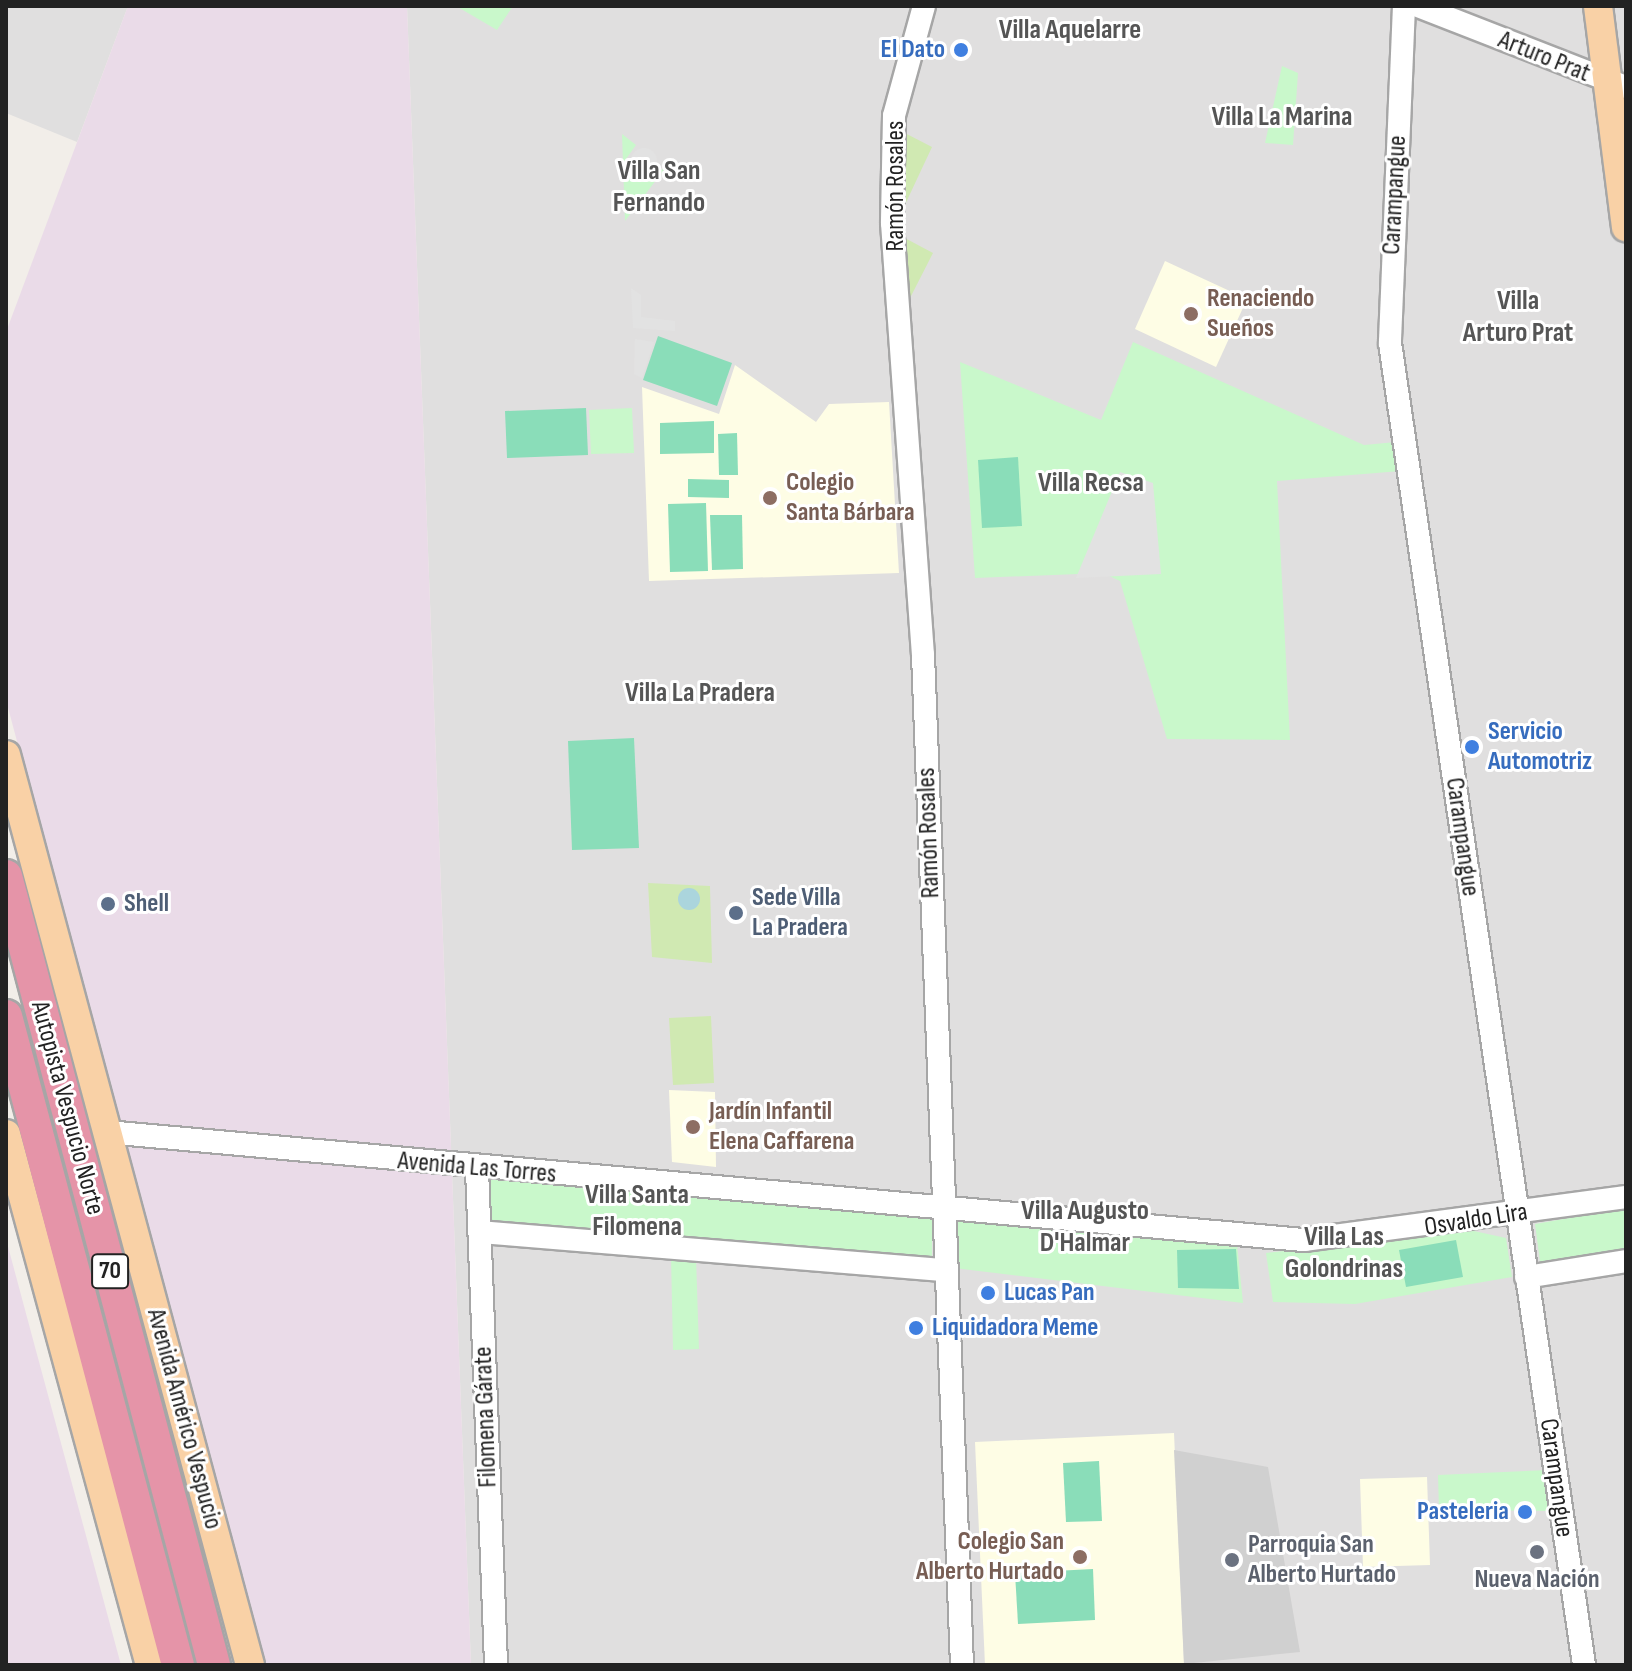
<!DOCTYPE html>
<html>
<head>
<meta charset="utf-8">
<style>
	body { margin:0 }
	#map { position:relative; width:1632px; height:1671px; overflow:hidden; background:#f2eee9; font-family:"Sofia Sans Condensed",sans-serif }
	div>[style] { position:absolute }
	.residential>* { inset:0; background:#e0dfdf }
	.industrial>* { inset:0; background:#eadbe8 }
	.education>* { inset:0; background:#fefde5 }
	.religious>* { inset:0; background:#d0d0d0 }
	.grass>* { inset:0; background:#d0e9b2 }
	.park>* { inset:0; background:#c9f8cb }
	.pitch>* { inset:0; background:#8addb9 }
	.parking>* { inset:0; background:#e2e2e2 }
	.round { border-radius:50% }
	.water>* { inset:0; background:#abd5dd }
	.roads { filter:drop-shadow(2px 0 #a6a6a6) drop-shadow(-2px 0 #a6a6a6) drop-shadow(0 2px #a6a6a6) drop-shadow(0 -2px #a6a6a6) }
	.minor>* { height:22px; margin:-11px; padding:0 11px; transform-origin:11px; border-radius:11px; background:#fff }
	.major>* { height:28px; margin:-14px; padding:0 14px; transform-origin:14px; border-radius:14px; background:#f9d1a6 }
	.highway>* { height:32px; margin:-16px; padding:0 16px; transform-origin:16px; border-radius:16px; background:#e594a8 }
	.dots>* { width:22px; height:22px; translate:-50% -50%; box-sizing:border-box; border:4px solid #fff; border-radius:50% }
	span { translate:-50% -50%; white-space:nowrap; text-align:center; line-height:1.15; -webkit-text-stroke:6px #fff; paint-order:stroke }
	.shield-label span { padding:2px 6px; background:#fff; border:2px solid; border-radius:6px; -webkit-text-stroke-width:0 }
	.shield-label { font-size:24px; color:#222; font-weight:700 }
	.shop-label { font-size:26px; color:#366cbe; font-weight:700 }
	.right { translate:-100% -50%; text-align:right }
	.left { translate:0 -50%; text-align:left }
	.street-label { font-size:26px; color:#222 }
	.education-label { font-size:26px; color:#785e54; font-weight:700 }
	.service-label { font-size:26px; color:#4e5e75; font-weight:700 }
	.worship-label { font-size:26px; color:#5b616d; font-weight:700 }
	.neighbourhood-label { font-size:28px; color:#555; font-weight:700 }
	.frame { position:absolute; inset:0; border:8px solid #222; pointer-events:none }
</style>
</head>
<body>
<div id="map">
	<div class="residential">
		<div style="clip-path:polygon(6px 6px,128px 6px,77px 142px,6px 113px)"></div>
		<div style="clip-path:polygon(407px 6px,1626px 6px,1626px 1665px,471px 1665px)"></div>
	</div>
	<div class="industrial">
		<div style="clip-path:polygon(128px 6px,407px 6px,471px 1665px,263px 1665px,6px 700px,6px 332px)"></div>
		<div style="clip-path:polygon(6px 1239px,35px 1347px,121px 1665px,6px 1665px)"></div>
	</div>
	<div class="education">
		<div style="clip-path:polygon(1165px 261px,1247px 299px,1216px 367px,1135px 329px)"></div>
		<div style="clip-path:polygon(735px 365px,816px 422px,829px 404px,889px 402px,899px 573px,649px 581px,642px 387px,719px 414px)"></div>
		<div style="clip-path:polygon(669px 1090px,715px 1092px,716px 1167px,672px 1162px)"></div>
		<div style="clip-path:polygon(1174px 1433px,1184px 1664px,985px 1665px,975px 1442px)"></div>
		<div style="clip-path:polygon(1427px 1477px,1430px 1565px,1363px 1567px,1360px 1479px)"></div>
	</div>
	<div class="religious">
		<div style="clip-path:polygon(1174px 1450px,1268px 1467px,1300px 1652px,1184px 1664px)"></div>
	</div>
	<div class="grass">
		<div style="clip-path:polygon(901px 131px,932px 147px,902px 211px)"></div>
		<div style="clip-path:polygon(901px 236px,933px 253px,909px 300px)"></div>
		<div style="clip-path:polygon(648px 883px,710px 886px,712px 963px,652px 957px)"></div>
		<div style="clip-path:polygon(711px 1016px,714px 1083px,673px 1085px,669px 1018px)"></div>
	</div>
	<div class="park">
		<div style="clip-path:polygon(456px 6px,513px 6px,497px 30px)"></div>
		<div style="clip-path:polygon(1282px 66px,1298px 73px,1293px 145px,1265px 143px)"></div>
		<div style="clip-path:polygon(622px 134px,636px 145px,626px 159px,651px 177px,666px 167px,625px 221px)"></div>
		<div style="clip-path:polygon(1133px 342px,1364px 445px,1396px 442px,1401px 471px,1277px 481px,1290px 740px,1167px 739px,1120px 581px,1103px 573px,975px 578px,960px 362px,1101px 420px)"></div>
		<div style="clip-path:polygon(632px 408px,634px 453px,591px 454px,589px 410px)"></div>
		<div style="clip-path:polygon(490px 1178px,932px 1219px,932px 1259px,491px 1221px)"></div>
		<div style="clip-path:polygon(1626px 1208px,1626px 1254px,1541px 1269px,1535px 1224px)"></div>
		<div style="clip-path:polygon(953px 1220px,1237px 1244px,1243px 1303px,954px 1268px)"></div>
		<div style="clip-path:polygon(1474px 1231px,1506px 1238px,1512px 1277px,1355px 1304px,1273px 1302px,1266px 1253px)"></div>
		<div style="clip-path:polygon(671px 1257px,696px 1257px,699px 1349px,673px 1350px)"></div>
		<div style="clip-path:polygon(1548px 1470px,1550px 1511px,1439px 1510px,1438px 1475px)"></div>
	</div>
	<div class="pitch">
		<div style="clip-path:polygon(658px 336px,732px 363px,717px 406px,643px 380px)"></div>
		<div style="clip-path:polygon(586px 408px,588px 455px,507px 458px,505px 411px)"></div>
		<div style="clip-path:polygon(714px 421px,714px 453px,660px 454px,660px 423px)"></div>
		<div style="clip-path:polygon(737px 433px,738px 475px,719px 475px,718px 434px)"></div>
		<div style="clip-path:polygon(1018px 457px,1022px 526px,982px 528px,978px 460px)"></div>
		<div style="clip-path:polygon(688px 479px,729px 480px,729px 498px,688px 497px)"></div>
		<div style="clip-path:polygon(706px 503px,708px 571px,670px 572px,668px 504px)"></div>
		<div style="clip-path:polygon(710px 515px,742px 515px,743px 569px,712px 570px)"></div>
		<div style="clip-path:polygon(634px 738px,639px 848px,572px 850px,568px 741px)"></div>
		<div style="clip-path:polygon(1456px 1240px,1463px 1277px,1406px 1287px,1399px 1250px)"></div>
		<div style="clip-path:polygon(1236px 1249px,1239px 1289px,1178px 1288px,1177px 1250px)"></div>
		<div style="clip-path:polygon(1099px 1461px,1102px 1521px,1066px 1522px,1063px 1463px)"></div>
		<div style="clip-path:polygon(1093px 1569px,1095px 1620px,1018px 1624px,1015px 1573px)"></div>
	</div>
	<div class="parking">
		<div class="round" style="left:631px;top:148px;width:26px;height:26px"></div>
		<div style="clip-path:polygon(631px 288px,641px 295px,641px 317px,675px 321px,675px 331px,633px 328px)"></div>
		<div style="clip-path:polygon(635px 339px,654px 342px,642px 378px,634px 374px)"></div>
		<div style="clip-path:polygon(1120px 472px,1153px 483px,1161px 574px,1076px 578px)"></div>
	</div>
	<div class="water">
		<div class="round" style="left:678px;top:888px;width:22px;height:22px"></div>
	</div>
	<div class="roads">
		<div class="minor">
			<div style="left:924px;top:6px;width:114px;rotate:105.3deg"></div>
			<div style="left:894px;top:116px;width:107px;rotate:91.1deg"></div>
			<div style="left:892px;top:223px;width:433px;rotate:85.9deg"></div>
			<div style="left:923px;top:655px;width:1011px;rotate:87.79deg"></div>
			<div style="left:1404px;top:6px;width:337px;rotate:92.4deg"></div>
			<div style="left:1390px;top:343px;width:1336px;rotate:81.65deg"></div>
			<div style="left:1418px;top:6px;width:223px;rotate:21.3deg"></div>
			<div style="left:107px;top:1132px;width:1202px;rotate:5.16deg"></div>
			<div style="left:1304px;top:1240px;width:325px;rotate:-7.6deg"></div>
			<div style="left:477px;top:1169px;width:496px;rotate:87.8deg"></div>
			<div style="left:480px;top:1232px;width:468px;rotate:4.7deg"></div>
			<div style="left:1526px;top:1277px;width:101px;rotate:-9.1deg"></div>
		</div>
		<div class="major">
			<div style="left:1598px;top:6px;width:223px;rotate:82.8deg"></div>
			<div style="left:6px;top:755px;width:942px;rotate:74.99deg"></div>
			<div style="left:6px;top:1134px;width:550px;rotate:74.83deg"></div>
		</div>
		<div class="highway">
			<div style="left:6px;top:876px;width:816px;rotate:75.23deg"></div>
			<div style="left:6px;top:1016px;width:671px;rotate:75.16deg"></div>
		</div>
	</div>
	<div class="dots">
		<div style="left:961px;top:50px;background:#3f7fe0"></div>
		<div style="left:1191px;top:314px;background:#8d6e63"></div>
		<div style="left:770px;top:498px;background:#8d6e63"></div>
		<div style="left:1472px;top:747px;background:#3f7fe0"></div>
		<div style="left:108px;top:904px;background:#5c6f8a"></div>
		<div style="left:736px;top:913px;background:#5c6f8a"></div>
		<div style="left:693px;top:1127px;background:#8d6e63"></div>
		<div style="left:988px;top:1293px;background:#3f7fe0"></div>
		<div style="left:916px;top:1328px;background:#3f7fe0"></div>
		<div style="left:1525px;top:1512px;background:#3f7fe0"></div>
		<div style="left:1537px;top:1552px;background:#6b7280"></div>
		<div style="left:1080px;top:1557px;background:#8d6e63"></div>
		<div style="left:1232px;top:1560px;background:#6b7280"></div>
	</div>
	<div class="shield-label">
		<span style="left:110px;top:1271px">70</span>
	</div>
	<div class="shop-label">
		<span class="right" style="left:945px;top:50px">El Dato</span>
		<span class="left" style="left:1488px;top:747px">Servicio<br>Automotriz</span>
		<span class="left" style="left:1004px;top:1293px">Lucas Pan</span>
		<span class="left" style="left:932px;top:1328px">Liquidadora Meme</span>
		<span class="right" style="left:1509px;top:1512px">Pasteleria</span>
	</div>
	<div class="street-label">
		<span style="left:1544px;top:57px;rotate:22deg">Arturo Prat</span>
		<span style="left:896px;top:186px;rotate:-90deg">Ramón Rosales</span>
		<span style="left:1395px;top:195px;rotate:-87deg">Carampangue</span>
		<span style="left:929px;top:833px;rotate:-92deg">Ramón Rosales</span>
		<span style="left:1462px;top:837px;rotate:82deg">Carampangue</span>
		<span style="left:67px;top:1108px;rotate:75deg">Autopista Vespucio Norte</span>
		<span style="left:477px;top:1168px;rotate:5deg">Avenida Las Torres</span>
		<span style="left:1476px;top:1220px;rotate:-9deg">Osvaldo Lira</span>
		<span style="left:486px;top:1417px;rotate:-92deg">Filomena Gárate</span>
		<span style="left:184px;top:1419px;rotate:75deg">Avenida Américo Vespucio</span>
		<span style="left:1556px;top:1478px;rotate:82deg">Carampangue</span>
	</div>
	<div class="education-label">
		<span class="left" style="left:1207px;top:314px">Renaciendo<br>Sueños</span>
		<span class="left" style="left:786px;top:498px">Colegio<br>Santa Bárbara</span>
		<span class="left" style="left:709px;top:1127px">Jardín Infantil<br>Elena Caffarena</span>
		<span class="right" style="left:1064px;top:1557px">Colegio San<br>Alberto Hurtado</span>
	</div>
	<div class="service-label">
		<span class="left" style="left:752px;top:913px">Sede Villa<br>La Pradera</span>
		<span class="left" style="left:124px;top:904px">Shell</span>
	</div>
	<div class="worship-label">
		<span class="left" style="left:1248px;top:1560px">Parroquia San<br>Alberto Hurtado</span>
		<span style="left:1537px;top:1580px">Nueva Nación</span>
	</div>
	<div class="neighbourhood-label">
		<span style="left:1070px;top:30px">Villa Aquelarre</span>
		<span style="left:1282px;top:117px">Villa La Marina</span>
		<span style="left:659px;top:187px">Villa San<br>Fernando</span>
		<span style="left:1518px;top:317px">Villa<br>Arturo Prat</span>
		<span style="left:1091px;top:483px">Villa Recsa</span>
		<span style="left:700px;top:693px">Villa La Pradera</span>
		<span style="left:637px;top:1211px">Villa Santa<br>Filomena</span>
		<span style="left:1085px;top:1227px">Villa Augusto<br>D'Halmar</span>
		<span style="left:1344px;top:1253px">Villa Las<br>Golondrinas</span>
	</div>
	<div class="frame"></div>
</div>
</body>
</html>
